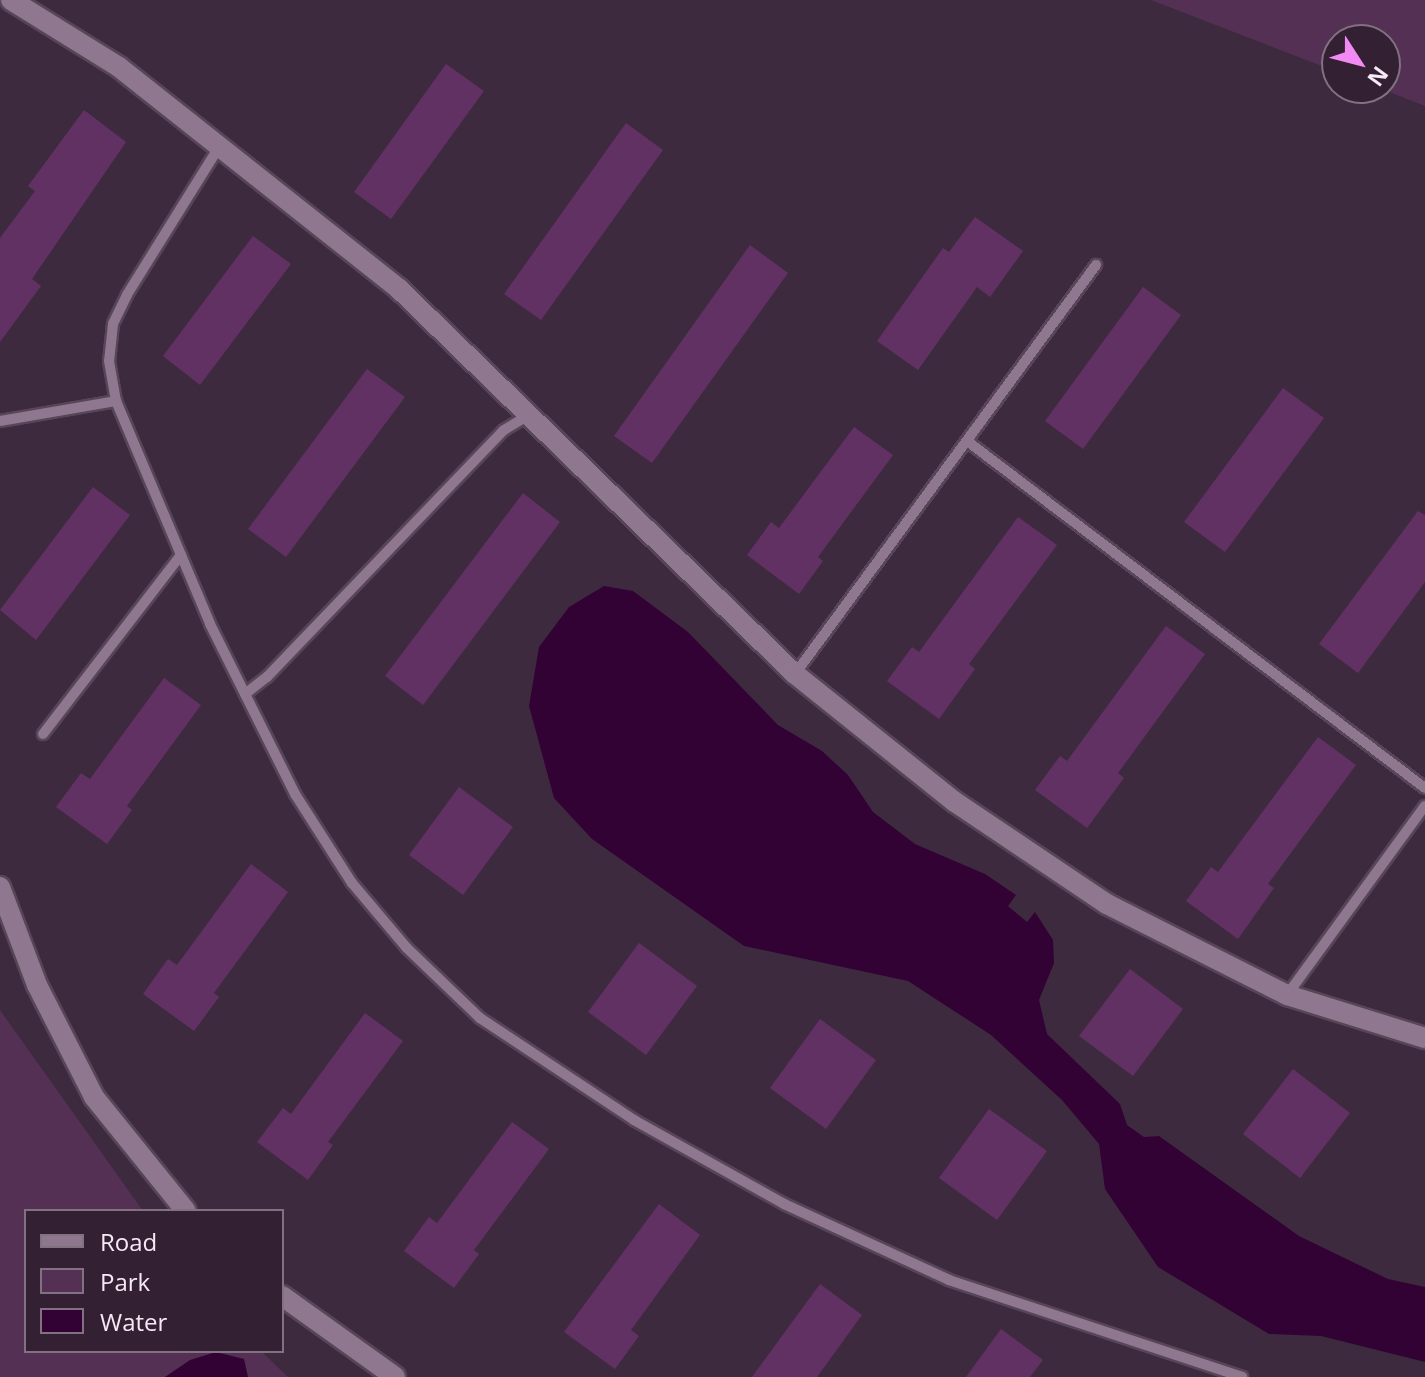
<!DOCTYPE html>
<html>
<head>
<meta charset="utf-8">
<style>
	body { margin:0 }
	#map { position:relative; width:1425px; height:1377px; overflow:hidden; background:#3e2a3e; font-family:"Open Sans",sans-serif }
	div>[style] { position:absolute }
	.green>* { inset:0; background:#533054 }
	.water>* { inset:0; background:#330235 }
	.building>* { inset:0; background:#623164 }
	.roads { filter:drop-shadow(2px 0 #564657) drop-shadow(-2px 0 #564657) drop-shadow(0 2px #564657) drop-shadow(0 -2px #564657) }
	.lane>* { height:10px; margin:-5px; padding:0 5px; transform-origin:5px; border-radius:5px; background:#8f788f }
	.street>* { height:20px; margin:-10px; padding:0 10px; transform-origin:10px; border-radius:10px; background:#8f788f }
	span { translate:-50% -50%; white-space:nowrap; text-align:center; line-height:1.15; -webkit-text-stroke:8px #332133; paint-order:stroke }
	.legend { position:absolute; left:24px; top:1209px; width:260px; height:144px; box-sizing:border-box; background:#332133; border:2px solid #817181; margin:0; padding:10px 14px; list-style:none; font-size:24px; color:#f6e9f6 }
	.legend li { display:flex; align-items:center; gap:16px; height:40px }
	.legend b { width:40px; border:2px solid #817181 }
	.north { position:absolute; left:1321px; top:24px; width:80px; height:80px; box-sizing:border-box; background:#332133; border:2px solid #817181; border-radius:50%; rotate:126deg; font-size:22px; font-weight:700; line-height:32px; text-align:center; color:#f6e9f6 }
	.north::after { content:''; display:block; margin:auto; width:28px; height:36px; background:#f18af4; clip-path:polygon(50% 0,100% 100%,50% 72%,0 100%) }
</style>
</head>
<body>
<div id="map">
	<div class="green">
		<div style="clip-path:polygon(1151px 0,1425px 0,1425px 106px,1379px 88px,1385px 88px,1385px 40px,1337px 40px,1337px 72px)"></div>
		<div style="clip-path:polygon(0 1010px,143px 1211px,26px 1211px,26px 1351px,261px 1351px,288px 1377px,0 1377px)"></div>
	</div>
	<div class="water">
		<div style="clip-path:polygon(604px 586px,633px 591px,688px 632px,778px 725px,822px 751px,848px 775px,873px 812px,915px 844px,985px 874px,1016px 895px,1008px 906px,1027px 922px,1035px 912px,1053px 940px,1054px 963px,1039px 1000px,1047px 1034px,1120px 1104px,1127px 1125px,1144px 1137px,1159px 1136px,1299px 1236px,1388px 1279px,1425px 1287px,1425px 1362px,1321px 1336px,1269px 1334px,1158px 1267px,1105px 1189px,1099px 1144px,1062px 1100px,991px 1035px,908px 981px,744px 946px,592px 839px,554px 798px,529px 706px,539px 647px,569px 607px)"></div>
		<div style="clip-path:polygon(216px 1352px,244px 1359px,248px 1377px,165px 1377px,190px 1360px)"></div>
	</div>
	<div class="building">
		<div style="clip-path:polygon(446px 64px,484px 91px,391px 219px,354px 192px)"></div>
		<div style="clip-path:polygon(84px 110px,126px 142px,32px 279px,41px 286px,0 342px,0 238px,35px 191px,28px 186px)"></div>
		<div style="clip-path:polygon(626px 123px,663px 150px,541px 320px,504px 294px)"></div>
		<div style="clip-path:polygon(975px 217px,1023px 251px,990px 297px,977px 287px,918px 370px,877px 341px,943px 248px,949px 252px)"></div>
		<div style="clip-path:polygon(253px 236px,291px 264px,200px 385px,163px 356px)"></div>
		<div style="clip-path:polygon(750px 245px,788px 273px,652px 463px,614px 436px)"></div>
		<div style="clip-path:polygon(1143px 287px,1181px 315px,1083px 449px,1045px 421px)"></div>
		<div style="clip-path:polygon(367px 369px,405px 397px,286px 557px,248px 529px)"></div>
		<div style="clip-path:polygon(1283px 388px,1324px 418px,1225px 552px,1184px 522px)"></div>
		<div style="clip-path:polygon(854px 427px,893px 455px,818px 557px,823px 561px,799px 594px,747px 555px,771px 522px,779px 528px)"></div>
		<div style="clip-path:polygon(93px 487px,130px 515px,36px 640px,0 610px)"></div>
		<div style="clip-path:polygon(523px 493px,560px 522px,423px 705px,385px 676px)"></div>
		<div style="clip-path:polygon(1418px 511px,1425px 515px,1425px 582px,1358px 673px,1319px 644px)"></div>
		<div style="clip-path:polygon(1018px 517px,1057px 545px,969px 664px,975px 669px,939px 719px,887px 681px,912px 647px,919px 652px)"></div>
		<div style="clip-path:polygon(1166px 626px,1205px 654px,1118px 773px,1124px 778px,1087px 828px,1035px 790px,1060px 756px,1067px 761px)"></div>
		<div style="clip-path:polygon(164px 678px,201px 705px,127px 806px,132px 810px,107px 844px,56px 807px,81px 773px,90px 779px)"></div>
		<div style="clip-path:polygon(1318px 737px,1356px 765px,1268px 884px,1274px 888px,1238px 939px,1186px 901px,1211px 867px,1218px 872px)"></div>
		<div style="clip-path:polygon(459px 787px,513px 827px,463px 895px,409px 855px)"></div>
		<div style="clip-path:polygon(251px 864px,288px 892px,214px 993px,219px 997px,194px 1031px,143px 994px,168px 959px,177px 965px)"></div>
		<div style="clip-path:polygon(639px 943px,697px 986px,646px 1055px,588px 1012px)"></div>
		<div style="clip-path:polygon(1130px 969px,1183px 1009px,1133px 1076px,1079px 1036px)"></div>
		<div style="clip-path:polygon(365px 1013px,403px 1041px,328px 1142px,333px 1145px,308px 1180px,257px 1142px,283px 1108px,291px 1114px)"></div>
		<div style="clip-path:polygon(820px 1019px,876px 1060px,826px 1129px,770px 1088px)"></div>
		<div style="clip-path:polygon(1293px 1069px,1350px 1113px,1300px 1178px,1243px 1134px)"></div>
		<div style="clip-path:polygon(989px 1109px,1047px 1151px,997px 1220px,939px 1178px)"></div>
		<div style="clip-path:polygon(512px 1122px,549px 1149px,474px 1250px,479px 1254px,454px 1288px,404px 1251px,429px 1217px,437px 1223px)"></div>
		<div style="clip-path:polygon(659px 1204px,700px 1235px,631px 1330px,639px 1336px,615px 1369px,564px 1332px)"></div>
		<div style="clip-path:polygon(820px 1284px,862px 1315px,817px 1377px,752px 1377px)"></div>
		<div style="clip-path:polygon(1001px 1329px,1043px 1360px,1030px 1377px,966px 1377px)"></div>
	</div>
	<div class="roads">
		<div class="lane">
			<div style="left:219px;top:147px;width:174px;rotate:121.9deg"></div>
			<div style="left:127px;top:295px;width:32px;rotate:116deg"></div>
			<div style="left:113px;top:324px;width:37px;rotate:96deg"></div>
			<div style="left:109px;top:361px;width:41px;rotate:80.1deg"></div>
			<div style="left:116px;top:401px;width:242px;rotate:67.1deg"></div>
			<div style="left:210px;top:624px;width:190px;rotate:63.4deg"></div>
			<div style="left:295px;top:794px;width:106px;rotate:57.4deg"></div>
			<div style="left:352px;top:883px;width:85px;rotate:49.8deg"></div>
			<div style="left:407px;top:948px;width:101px;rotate:43.8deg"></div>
			<div style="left:480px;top:1018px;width:185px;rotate:33.5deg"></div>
			<div style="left:634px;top:1120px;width:172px;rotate:29.2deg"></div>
			<div style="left:784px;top:1204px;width:182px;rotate:24.7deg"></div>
			<div style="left:949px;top:1280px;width:309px;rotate:18.3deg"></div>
			<div style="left:0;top:421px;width:118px;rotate:-9.8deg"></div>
			<div style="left:967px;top:441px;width:575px;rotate:37.15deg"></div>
			<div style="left:795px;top:674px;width:508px;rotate:-53.65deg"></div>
			<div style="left:245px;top:694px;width:28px;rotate:-38deg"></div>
			<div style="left:267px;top:677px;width:342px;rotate:-46.2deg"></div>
			<div style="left:504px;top:430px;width:29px;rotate:-31deg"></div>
			<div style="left:43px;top:734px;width:226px;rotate:-52.4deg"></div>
			<div style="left:1287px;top:995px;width:234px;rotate:-53.9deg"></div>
		</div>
		<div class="street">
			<div style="left:11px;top:0;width:127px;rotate:31.8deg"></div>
			<div style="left:119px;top:67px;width:357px;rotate:38.4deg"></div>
			<div style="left:399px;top:289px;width:552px;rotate:44.19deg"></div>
			<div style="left:795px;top:674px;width:205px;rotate:38.7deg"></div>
			<div style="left:955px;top:802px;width:183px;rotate:33.9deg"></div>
			<div style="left:1107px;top:904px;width:202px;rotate:26.8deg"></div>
			<div style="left:1287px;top:995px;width:145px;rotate:17.3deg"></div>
			<div style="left:0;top:887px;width:105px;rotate:69.3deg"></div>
			<div style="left:37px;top:985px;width:126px;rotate:63deg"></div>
			<div style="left:94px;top:1097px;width:146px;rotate:51.1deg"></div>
			<div style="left:282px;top:1296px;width:139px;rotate:35.6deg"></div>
		</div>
	</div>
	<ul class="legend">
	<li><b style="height:10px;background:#8f788f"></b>Road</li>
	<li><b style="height:22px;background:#533054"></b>Park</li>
	<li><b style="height:22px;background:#330235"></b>Water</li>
	</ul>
	<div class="north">N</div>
</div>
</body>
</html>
